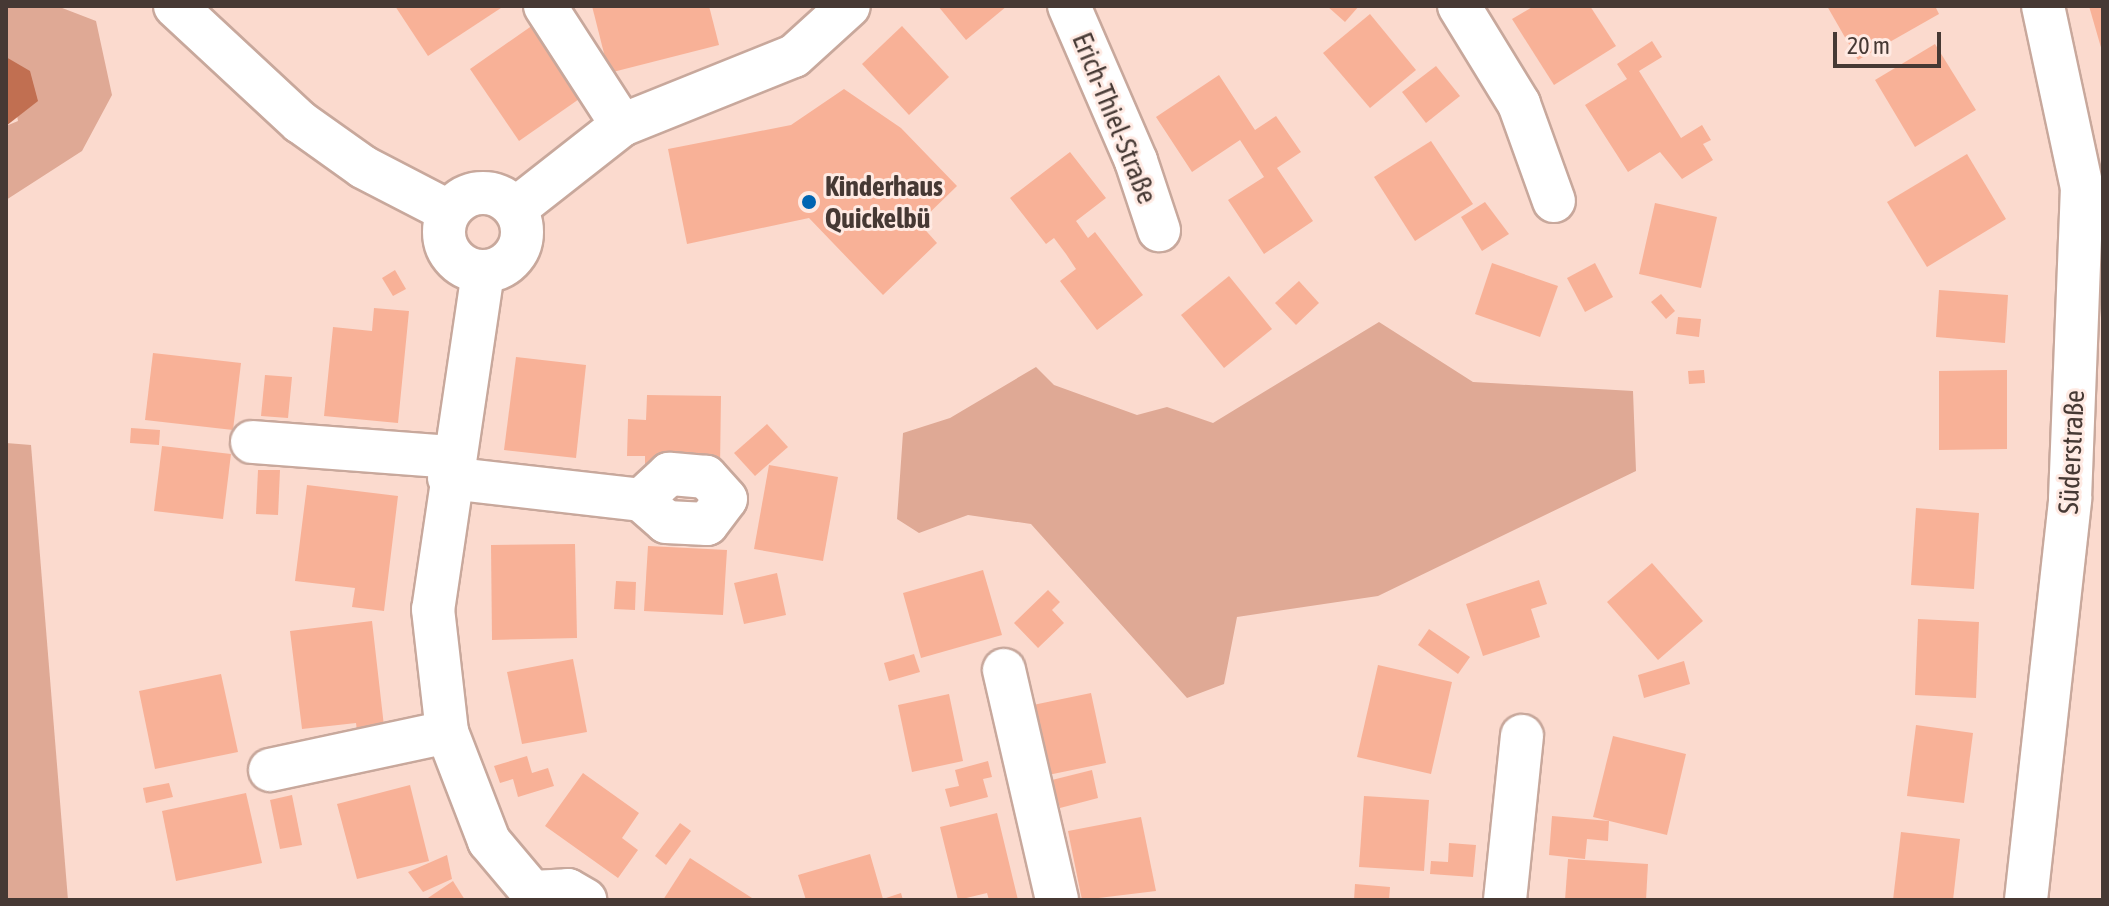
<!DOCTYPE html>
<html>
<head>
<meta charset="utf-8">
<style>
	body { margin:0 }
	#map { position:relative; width:2109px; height:906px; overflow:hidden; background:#fbdace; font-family:"Asap Condensed",sans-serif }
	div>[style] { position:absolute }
	.green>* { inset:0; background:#dfa995 }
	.water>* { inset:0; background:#c16f51 }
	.building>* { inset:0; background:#f8b197 }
	.roads { filter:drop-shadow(2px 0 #c8a89c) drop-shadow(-2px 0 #c8a89c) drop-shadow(0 2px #c8a89c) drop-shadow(0 -2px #c8a89c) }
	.minor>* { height:42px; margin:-21px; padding:0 21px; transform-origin:21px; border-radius:21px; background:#fff }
	.minor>.ring { margin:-21px; padding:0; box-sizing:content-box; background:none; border:42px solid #fff; border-radius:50% }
	.dots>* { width:22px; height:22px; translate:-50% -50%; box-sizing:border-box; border:4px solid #ffeae3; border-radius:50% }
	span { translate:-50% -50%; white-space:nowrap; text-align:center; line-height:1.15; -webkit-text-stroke:6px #ffeae3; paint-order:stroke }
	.street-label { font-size:28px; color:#463934 }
	.poi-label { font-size:28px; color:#463934; font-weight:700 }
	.left { translate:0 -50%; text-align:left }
	.frame { position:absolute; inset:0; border:8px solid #463934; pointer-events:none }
	.scale { position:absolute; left:1833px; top:32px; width:108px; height:36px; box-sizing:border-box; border:4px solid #463934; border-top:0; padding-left:10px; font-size:24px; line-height:28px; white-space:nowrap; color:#463934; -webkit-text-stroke:6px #ffeae3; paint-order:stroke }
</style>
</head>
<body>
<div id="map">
	<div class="green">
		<div style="clip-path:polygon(6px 6px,57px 6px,96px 21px,112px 95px,82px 151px,6px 200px,6px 126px,18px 121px,6px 57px)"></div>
		<div style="clip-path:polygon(1379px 322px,1473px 382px,1633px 391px,1636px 471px,1378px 596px,1237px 617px,1224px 684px,1187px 698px,1031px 524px,968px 515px,919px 533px,897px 519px,903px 433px,950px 418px,1036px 367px,1054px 385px,1137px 415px,1167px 407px,1213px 423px)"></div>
		<div style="clip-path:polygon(6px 443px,31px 445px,68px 900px,6px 900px)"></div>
	</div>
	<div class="water">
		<div style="clip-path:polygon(6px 57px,30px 71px,38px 101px,6px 126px)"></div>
	</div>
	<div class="building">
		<div style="clip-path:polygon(395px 6px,504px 6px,428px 56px)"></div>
		<div style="clip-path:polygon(592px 6px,709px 6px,719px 45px,609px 73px)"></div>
		<div style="clip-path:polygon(938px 6px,1007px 6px,966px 40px)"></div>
		<div style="clip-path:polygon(1327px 6px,1359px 6px,1345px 22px)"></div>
		<div style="clip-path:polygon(1534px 6px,1590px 6px,1616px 46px,1554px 85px,1512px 19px)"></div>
		<div style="clip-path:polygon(1827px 6px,1935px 6px,1939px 14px,1858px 60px)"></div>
		<div style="clip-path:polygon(2089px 6px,2103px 6px,2103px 50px,2102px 51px)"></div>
		<div style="clip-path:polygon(1370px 14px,1416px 70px,1370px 108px,1323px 53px)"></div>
		<div style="clip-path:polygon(533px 25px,582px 97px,519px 141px,470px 69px)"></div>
		<div style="clip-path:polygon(902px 26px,949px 77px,909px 115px,862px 64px)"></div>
		<div style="clip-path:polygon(1652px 41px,1662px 57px,1639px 71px,1681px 138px,1702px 125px,1711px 140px,1703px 144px,1713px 160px,1682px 179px,1660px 152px,1628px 172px,1585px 105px,1627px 79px,1617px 64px)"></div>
		<div style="clip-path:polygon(1935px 44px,1976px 110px,1915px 147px,1875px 80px)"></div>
		<div style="clip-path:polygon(1436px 66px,1460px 96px,1426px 123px,1402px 92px)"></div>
		<div style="clip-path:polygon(1219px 75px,1255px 130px,1276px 116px,1301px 152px,1277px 168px,1313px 221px,1264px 254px,1228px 200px,1264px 177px,1240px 140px,1192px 172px,1156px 117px)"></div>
		<div style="clip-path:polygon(844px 89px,901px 128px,957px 186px,919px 223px,937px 243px,883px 295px,809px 218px,687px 244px,668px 149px,791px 125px)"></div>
		<div style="clip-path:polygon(1431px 141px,1473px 204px,1415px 241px,1374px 177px)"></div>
		<div style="clip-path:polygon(1070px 152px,1106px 198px,1076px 221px,1088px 238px,1095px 232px,1143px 295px,1097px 330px,1060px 281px,1076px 269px,1066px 254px,1054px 238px,1046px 244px,1010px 198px)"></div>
		<div style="clip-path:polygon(1967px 154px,2006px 219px,1927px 267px,1887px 202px)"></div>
		<div style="clip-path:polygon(1485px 202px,1509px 234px,1482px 251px,1461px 217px)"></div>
		<div style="clip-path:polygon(1655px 203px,1717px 217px,1701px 288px,1639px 274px)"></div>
		<div style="clip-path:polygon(1492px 263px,1558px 286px,1540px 337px,1475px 314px)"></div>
		<div style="clip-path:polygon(1595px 263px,1613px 297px,1585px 312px,1567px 278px)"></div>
		<div style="clip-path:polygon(395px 270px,406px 289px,393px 296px,382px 278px)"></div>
		<div style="clip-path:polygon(1229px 276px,1272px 329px,1224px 368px,1181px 315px)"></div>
		<div style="clip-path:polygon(1299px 281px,1319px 303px,1296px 325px,1275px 303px)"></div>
		<div style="clip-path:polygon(1939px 290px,2008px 295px,2005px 343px,1936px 337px)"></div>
		<div style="clip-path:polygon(1661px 294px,1675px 311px,1666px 319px,1651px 302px)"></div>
		<div style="clip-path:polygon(374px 308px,409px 311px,398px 423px,324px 416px,333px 327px,372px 331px)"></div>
		<div style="clip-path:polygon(1678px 317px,1701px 319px,1699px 337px,1676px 334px)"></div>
		<div style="clip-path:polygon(153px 353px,241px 363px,233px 430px,145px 420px)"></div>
		<div style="clip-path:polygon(516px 357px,586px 365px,576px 458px,504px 450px)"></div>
		<div style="clip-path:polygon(1704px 370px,1705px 383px,1689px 384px,1688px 371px)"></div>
		<div style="clip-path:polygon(2007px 370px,2007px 449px,1939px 450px,1939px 371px)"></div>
		<div style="clip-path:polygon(265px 375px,292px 377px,288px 418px,261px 416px)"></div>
		<div style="clip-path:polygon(647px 395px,721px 396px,720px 467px,645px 466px,645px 456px,627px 456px,628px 419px,646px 420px)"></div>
		<div style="clip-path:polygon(767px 424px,788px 447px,755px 476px,734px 453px)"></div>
		<div style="clip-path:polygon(131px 428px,160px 430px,159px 445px,130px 443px)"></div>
		<div style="clip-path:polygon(162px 446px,231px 454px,223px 519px,154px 511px)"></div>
		<div style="clip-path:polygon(769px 465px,838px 477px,823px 561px,754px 549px)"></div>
		<div style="clip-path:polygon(258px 470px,280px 470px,278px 515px,256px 514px)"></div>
		<div style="clip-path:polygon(307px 485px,398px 496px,384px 611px,352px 607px,355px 588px,295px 581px)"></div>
		<div style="clip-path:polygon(1916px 508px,1979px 513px,1974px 589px,1911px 585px)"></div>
		<div style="clip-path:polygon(575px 544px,577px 638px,492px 640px,491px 545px)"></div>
		<div style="clip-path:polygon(648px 546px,727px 550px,723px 615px,644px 611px)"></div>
		<div style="clip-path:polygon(1652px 563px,1703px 621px,1658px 660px,1607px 602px)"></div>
		<div style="clip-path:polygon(983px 570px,1002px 635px,921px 658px,903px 593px)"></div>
		<div style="clip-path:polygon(777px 573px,786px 615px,744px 624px,734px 583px)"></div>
		<div style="clip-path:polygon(1539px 580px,1547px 604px,1531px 609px,1540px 637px,1483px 656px,1466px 604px)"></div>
		<div style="clip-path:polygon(616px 581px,636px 582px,635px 610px,614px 609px)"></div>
		<div style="clip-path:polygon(1048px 590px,1060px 602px,1052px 610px,1064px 623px,1038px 648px,1014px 623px)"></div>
		<div style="clip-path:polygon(1918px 619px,1979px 622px,1976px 698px,1915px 695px)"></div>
		<div style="clip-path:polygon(372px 621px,385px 735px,358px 739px,356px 723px,302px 729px,290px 631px)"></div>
		<div style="clip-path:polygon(1429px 629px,1470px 657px,1458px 674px,1418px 645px)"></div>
		<div style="clip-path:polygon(914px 654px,920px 672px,889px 681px,884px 663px)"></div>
		<div style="clip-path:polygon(573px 659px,587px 732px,522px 744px,507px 672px)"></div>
		<div style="clip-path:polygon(1684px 661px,1690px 684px,1644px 698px,1638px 675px)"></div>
		<div style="clip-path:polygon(1378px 665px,1452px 682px,1431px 774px,1357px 757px)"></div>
		<div style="clip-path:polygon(221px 674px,238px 752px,155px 769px,139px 691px)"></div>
		<div style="clip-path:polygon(1091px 693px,1106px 763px,1048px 775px,1033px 705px)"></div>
		<div style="clip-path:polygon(949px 694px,963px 761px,912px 772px,898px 705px)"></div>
		<div style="clip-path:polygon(1916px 725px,1973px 733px,1964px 803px,1907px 796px)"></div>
		<div style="clip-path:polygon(1613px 736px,1686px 754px,1667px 835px,1593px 817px)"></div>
		<div style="clip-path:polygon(527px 756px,532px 773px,548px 768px,554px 786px,518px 797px,513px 779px,500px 783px,494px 766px)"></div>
		<div style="clip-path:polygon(988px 761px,992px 777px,983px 779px,988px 797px,950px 807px,945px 789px,959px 786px,955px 770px)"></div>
		<div style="clip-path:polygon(1092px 770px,1098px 798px,1060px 808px,1052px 780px)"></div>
		<div style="clip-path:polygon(583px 773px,639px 813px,622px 838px,638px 850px,618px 878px,545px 826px)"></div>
		<div style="clip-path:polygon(169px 783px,173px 797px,146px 803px,143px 788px)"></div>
		<div style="clip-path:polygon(410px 785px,429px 861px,357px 879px,337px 804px)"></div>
		<div style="clip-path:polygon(246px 793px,262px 863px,176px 881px,162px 811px)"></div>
		<div style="clip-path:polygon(292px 795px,302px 845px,280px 849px,270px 800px)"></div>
		<div style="clip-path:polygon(1364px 796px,1429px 800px,1424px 871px,1359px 867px)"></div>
		<div style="clip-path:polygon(997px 813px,1018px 900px,989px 900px,987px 893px,958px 900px,940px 827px)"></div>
		<div style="clip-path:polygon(1552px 816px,1609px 821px,1608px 841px,1587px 839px,1585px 859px,1549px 855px)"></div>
		<div style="clip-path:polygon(1141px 817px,1156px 891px,1082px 900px,1068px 831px)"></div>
		<div style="clip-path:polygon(680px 823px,691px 831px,666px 865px,655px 856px)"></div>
		<div style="clip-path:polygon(1901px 832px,1960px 839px,1953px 900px,1893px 900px)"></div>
		<div style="clip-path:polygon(1449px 843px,1476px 845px,1473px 877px,1430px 874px,1431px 861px,1448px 862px)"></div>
		<div style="clip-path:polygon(870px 854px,883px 899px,901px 893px,903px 900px,806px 900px,798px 875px)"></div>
		<div style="clip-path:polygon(447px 855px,452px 879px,423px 892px,408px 872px)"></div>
		<div style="clip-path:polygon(690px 858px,752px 898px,751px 900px,663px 900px)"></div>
		<div style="clip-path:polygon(1568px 859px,1648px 864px,1646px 900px,1565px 900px)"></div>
		<div style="clip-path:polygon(453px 881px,465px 900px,425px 900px)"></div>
		<div style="clip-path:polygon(1355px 884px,1390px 887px,1389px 900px,1354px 900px)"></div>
	</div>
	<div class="roads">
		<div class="minor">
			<div style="left:175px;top:6px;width:171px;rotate:42.9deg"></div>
			<div style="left:300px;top:122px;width:77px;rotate:35.5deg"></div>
			<div style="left:363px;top:167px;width:96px;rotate:27.4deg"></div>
			<div style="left:545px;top:6px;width:142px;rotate:57.1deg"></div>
			<div style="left:1069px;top:6px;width:169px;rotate:66.6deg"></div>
			<div style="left:1136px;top:161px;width:73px;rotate:71.6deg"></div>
			<div style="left:1459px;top:6px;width:115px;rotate:58.5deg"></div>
			<div style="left:1519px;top:104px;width:103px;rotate:70.2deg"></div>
			<div class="ring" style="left:444px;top:193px;width:36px;height:36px"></div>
			<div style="left:515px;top:209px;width:136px;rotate:-38.1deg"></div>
			<div style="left:622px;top:125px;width:185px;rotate:-21.9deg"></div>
			<div style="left:794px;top:56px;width:74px;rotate:-42.3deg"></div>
			<div style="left:483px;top:272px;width:341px;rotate:98.4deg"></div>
			<div style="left:433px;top:609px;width:124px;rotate:83.5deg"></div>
			<div style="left:447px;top:732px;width:117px;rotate:68.9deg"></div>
			<div style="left:489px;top:841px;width:67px;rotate:49.9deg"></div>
			<div style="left:252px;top:442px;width:201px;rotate:4.3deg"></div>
			<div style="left:449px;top:478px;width:193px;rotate:6.5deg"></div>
			<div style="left:641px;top:500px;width:33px;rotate:41deg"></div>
			<div style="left:666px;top:522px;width:41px;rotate:2.8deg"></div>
			<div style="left:707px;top:524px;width:31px;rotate:-53deg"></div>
			<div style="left:726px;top:499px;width:30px;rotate:-132deg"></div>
			<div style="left:706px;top:477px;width:37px;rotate:-175deg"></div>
			<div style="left:669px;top:474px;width:38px;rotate:137deg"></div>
			<div style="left:1004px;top:670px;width:236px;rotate:77deg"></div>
			<div style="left:270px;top:770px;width:181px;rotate:-12.1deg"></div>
			<div style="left:531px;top:900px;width:8px;rotate:-83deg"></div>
			<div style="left:532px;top:892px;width:36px;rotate:-3deg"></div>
			<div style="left:568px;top:890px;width:20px;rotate:30deg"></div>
			<div style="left:1505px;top:900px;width:165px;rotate:-84.1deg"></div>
			<div style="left:2026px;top:900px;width:403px;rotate:-83.7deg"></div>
			<div style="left:2070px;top:499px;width:311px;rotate:-87.8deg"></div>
			<div style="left:2082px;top:188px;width:186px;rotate:-102.1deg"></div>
		</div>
	</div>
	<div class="dots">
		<div style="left:809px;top:202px;background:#0165b2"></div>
	</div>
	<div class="street-label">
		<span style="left:1115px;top:118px;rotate:68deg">Erich-Thiel-Straße</span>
		<span style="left:2071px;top:452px;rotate:-87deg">Süderstraße</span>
	</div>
	<div class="poi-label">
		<span class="left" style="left:825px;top:202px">Kinderhaus<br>Quickelbü</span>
	</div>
	<div class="frame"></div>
	<div class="scale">20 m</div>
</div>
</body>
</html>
